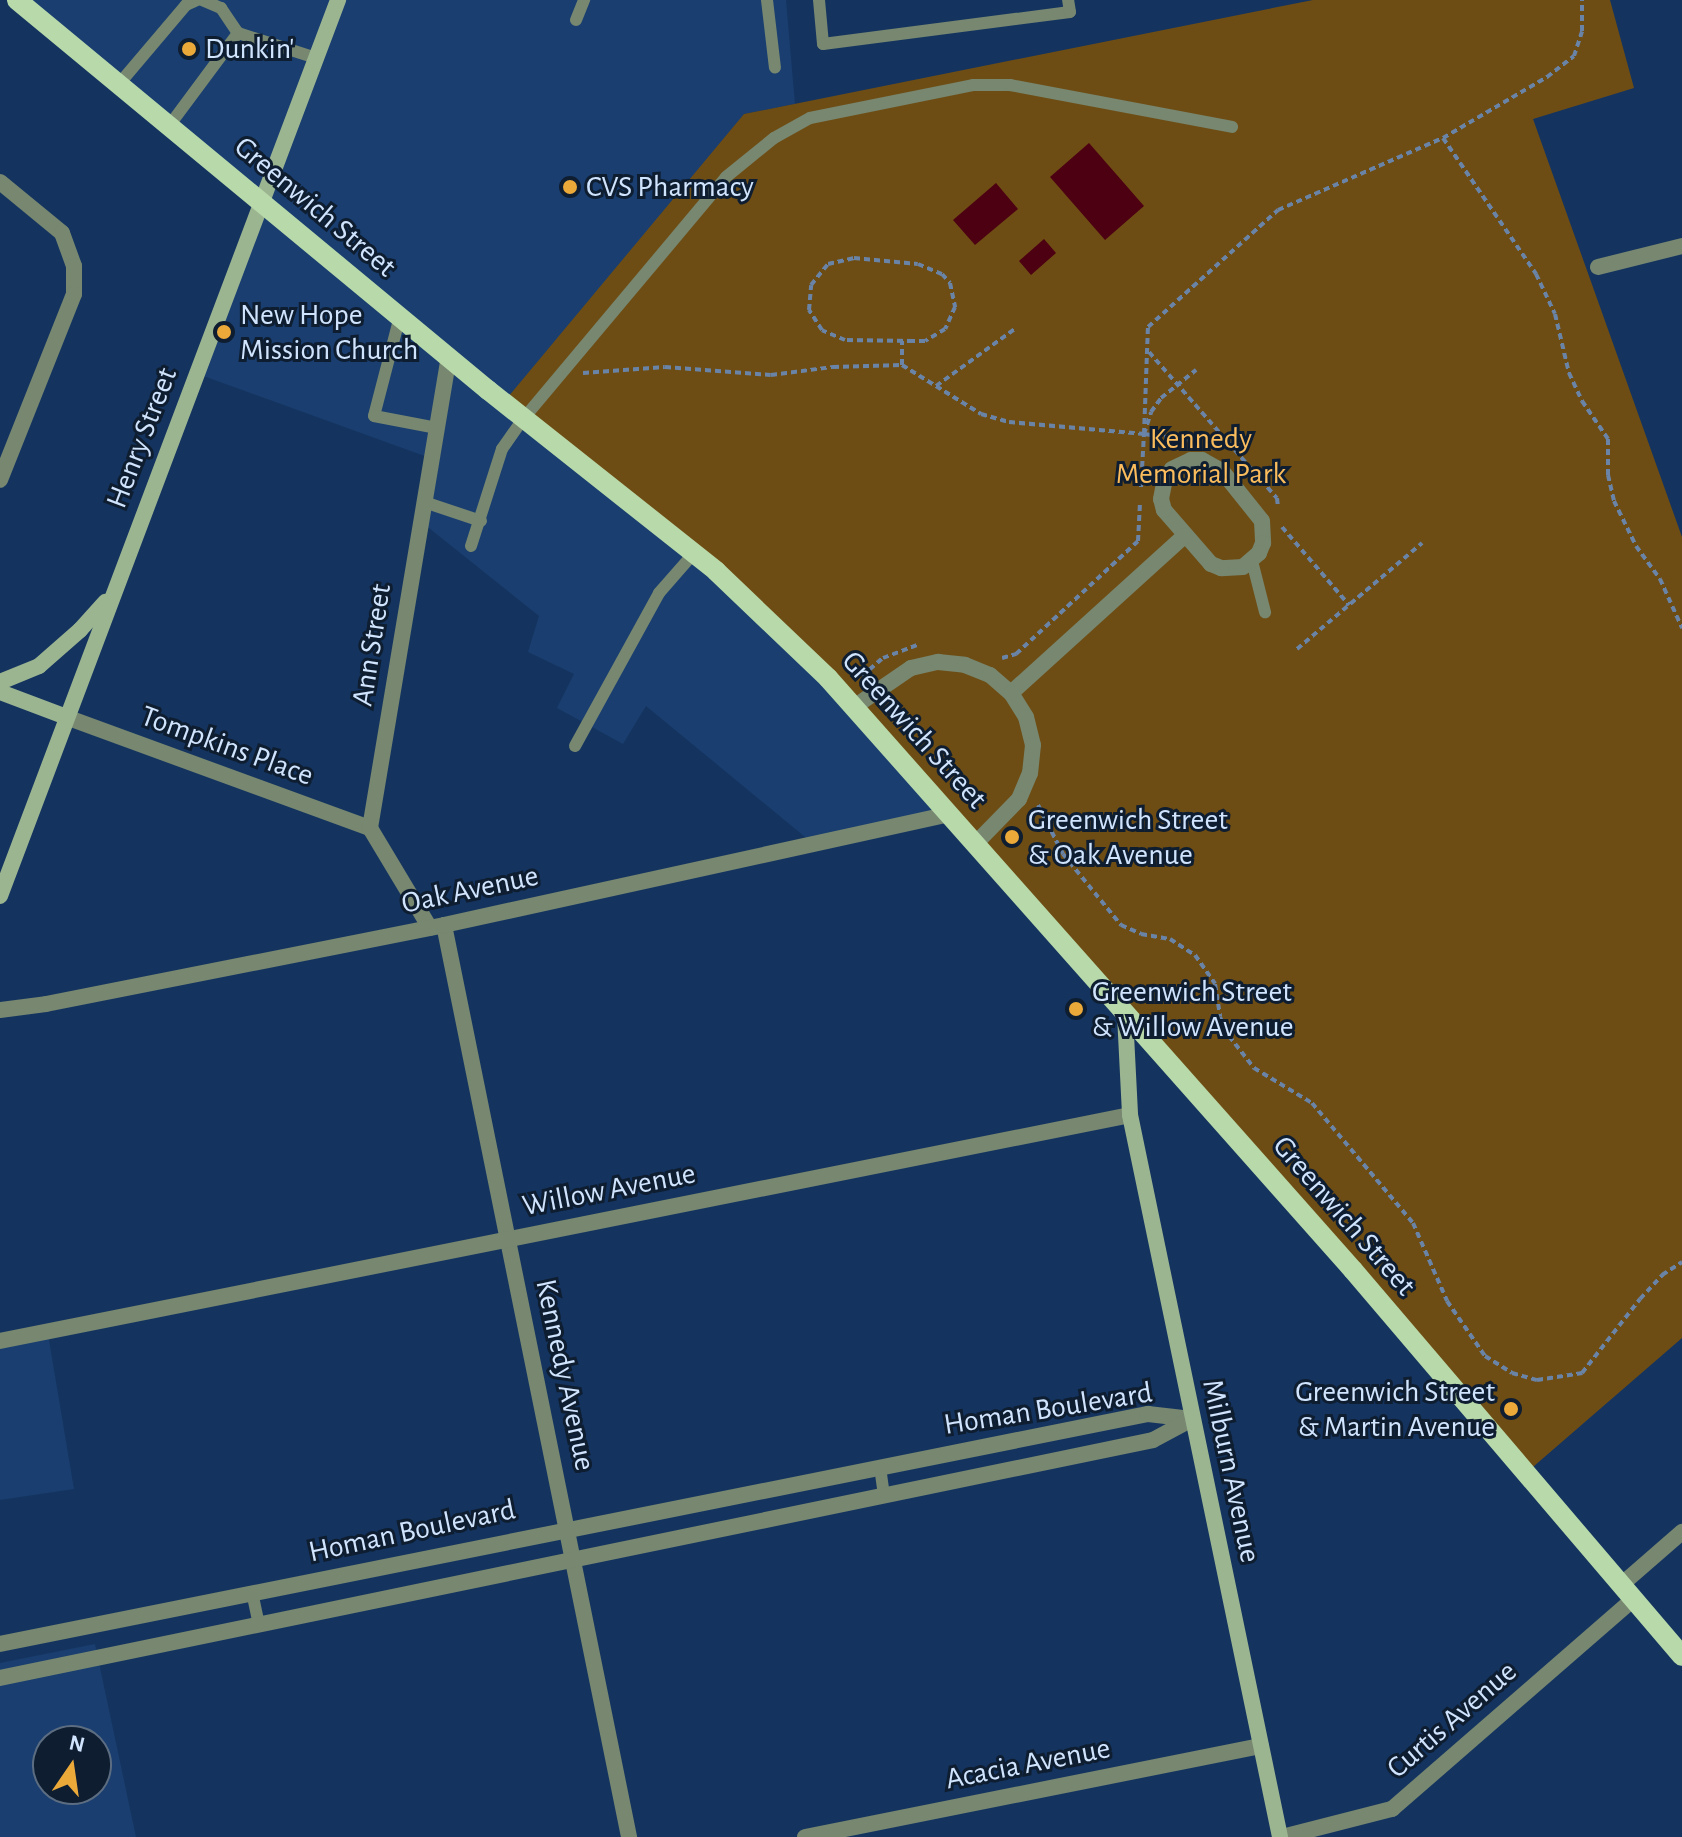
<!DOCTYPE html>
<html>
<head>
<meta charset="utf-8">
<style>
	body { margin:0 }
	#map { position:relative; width:1682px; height:1837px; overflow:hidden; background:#14345f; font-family:"Alegreya Sans",sans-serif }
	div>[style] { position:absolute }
	.built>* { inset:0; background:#193e6f }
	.green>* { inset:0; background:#6e4d15 }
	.water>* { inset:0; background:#4c0011 }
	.path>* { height:4px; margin-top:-2px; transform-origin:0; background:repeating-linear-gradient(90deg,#6984a7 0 6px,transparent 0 10px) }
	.lane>* { height:12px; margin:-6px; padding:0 6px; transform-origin:6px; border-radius:6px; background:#778770 }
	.street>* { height:16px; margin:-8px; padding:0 8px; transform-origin:8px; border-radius:8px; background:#778770 }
	.secondary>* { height:16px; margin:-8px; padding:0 8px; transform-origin:8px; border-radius:8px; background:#9cb591 }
	.primary>* { height:20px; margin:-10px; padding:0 10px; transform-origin:10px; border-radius:10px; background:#b8d9aa }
	.dots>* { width:22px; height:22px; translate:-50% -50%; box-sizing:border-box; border:4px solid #0e1d30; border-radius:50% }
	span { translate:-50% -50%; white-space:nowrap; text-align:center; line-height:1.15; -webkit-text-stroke:6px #0e1d30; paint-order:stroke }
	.poi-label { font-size:30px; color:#d0e4fe }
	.left { translate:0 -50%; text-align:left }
	.right { translate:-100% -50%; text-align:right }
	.street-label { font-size:30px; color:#d0e4fe }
	.park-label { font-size:30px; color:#fabc5c }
	.north { position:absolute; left:32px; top:1725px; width:80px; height:80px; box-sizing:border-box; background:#0e1d30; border:2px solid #5c6d82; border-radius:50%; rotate:13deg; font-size:22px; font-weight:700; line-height:32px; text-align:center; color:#d0e4fe }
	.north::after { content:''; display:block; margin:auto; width:28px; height:36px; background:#eba93a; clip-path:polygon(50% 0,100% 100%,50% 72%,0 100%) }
</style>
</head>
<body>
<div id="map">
	<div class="built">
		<div style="clip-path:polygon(16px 0,786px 0,795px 104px,744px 114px,716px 571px,950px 814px,816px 846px,646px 706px,623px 744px,557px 708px,574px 674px,528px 652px,539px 616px,419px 520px,430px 458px,195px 373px,258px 197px)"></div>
		<div style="clip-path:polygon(47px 1328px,74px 1489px,0 1500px,0 1336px)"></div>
		<div style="clip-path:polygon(evenodd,95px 1644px,136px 1837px,0 1837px,0 1663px,95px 1644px,48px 1741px,96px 1741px,96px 1789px,48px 1789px,48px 1741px)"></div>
	</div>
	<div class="green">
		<div style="clip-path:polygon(1313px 0,1610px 0,1634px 88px,1533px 119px,1682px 537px,1682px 1338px,1526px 1473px,828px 678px,503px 403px,744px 114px)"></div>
	</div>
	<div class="water">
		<div style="clip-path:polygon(1089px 143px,1144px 206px,1105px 240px,1050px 177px)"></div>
		<div style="clip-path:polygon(996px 183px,1018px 209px,975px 245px,953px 220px)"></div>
		<div style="clip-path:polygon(1044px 239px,1056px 253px,1031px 275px,1019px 261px)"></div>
	</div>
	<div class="path">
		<div style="left:1443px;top:138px;width:121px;rotate:-30.4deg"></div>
		<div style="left:1547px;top:77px;width:34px;rotate:-38deg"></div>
		<div style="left:1574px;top:56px;width:26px;rotate:-72deg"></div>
		<div style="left:1582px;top:31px;width:31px;rotate:-90deg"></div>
		<div style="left:854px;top:258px;width:64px;rotate:5.4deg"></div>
		<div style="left:918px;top:264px;width:26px;rotate:23deg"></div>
		<div style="left:942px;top:274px;width:12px;rotate:48deg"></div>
		<div style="left:950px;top:283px;width:25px;rotate:78deg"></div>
		<div style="left:955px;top:307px;width:24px;rotate:114deg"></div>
		<div style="left:945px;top:329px;width:23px;rotate:149deg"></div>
		<div style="left:925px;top:341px;width:12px;rotate:180deg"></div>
		<div style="left:913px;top:341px;width:68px;rotate:-179.2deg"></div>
		<div style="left:845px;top:340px;width:25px;rotate:-157deg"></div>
		<div style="left:822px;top:330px;width:24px;rotate:-123deg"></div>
		<div style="left:809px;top:310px;width:25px;rotate:-85deg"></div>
		<div style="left:811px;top:285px;width:27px;rotate:-51deg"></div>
		<div style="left:828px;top:264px;width:27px;rotate:-13deg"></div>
		<div style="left:1149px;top:352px;width:194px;rotate:48.8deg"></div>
		<div style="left:1277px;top:498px;width:9px;rotate:84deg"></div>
		<div style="left:902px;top:365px;width:24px;rotate:-90deg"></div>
		<div style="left:583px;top:373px;width:82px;rotate:-4.2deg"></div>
		<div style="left:665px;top:367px;width:106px;rotate:4.3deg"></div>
		<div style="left:771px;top:375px;width:63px;rotate:-7.4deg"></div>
		<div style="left:833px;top:367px;width:69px;rotate:-1.7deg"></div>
		<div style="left:902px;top:365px;width:93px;rotate:31.8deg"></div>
		<div style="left:981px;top:414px;width:29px;rotate:16deg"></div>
		<div style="left:1009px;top:422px;width:136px;rotate:5.1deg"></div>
		<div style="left:1144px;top:434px;width:107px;rotate:-87.9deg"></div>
		<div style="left:1148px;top:327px;width:175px;rotate:-42deg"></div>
		<div style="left:1278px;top:210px;width:180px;rotate:-23.6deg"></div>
		<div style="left:1443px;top:138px;width:165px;rotate:55.6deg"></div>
		<div style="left:1536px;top:274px;width:44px;rotate:64.6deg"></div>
		<div style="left:1555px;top:314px;width:61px;rotate:76.7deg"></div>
		<div style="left:1569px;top:373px;width:31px;rotate:65deg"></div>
		<div style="left:1582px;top:401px;width:46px;rotate:55.6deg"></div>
		<div style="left:1608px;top:439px;width:36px;rotate:90deg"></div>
		<div style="left:1608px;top:475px;width:27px;rotate:77deg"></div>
		<div style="left:1614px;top:501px;width:50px;rotate:63.9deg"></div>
		<div style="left:1636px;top:546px;width:41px;rotate:54deg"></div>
		<div style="left:1660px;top:579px;width:54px;rotate:65.8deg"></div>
		<div style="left:936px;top:386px;width:99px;rotate:-35.9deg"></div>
		<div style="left:1144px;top:434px;width:46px;rotate:7.4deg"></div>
		<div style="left:1141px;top:487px;width:53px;rotate:-86.8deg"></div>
		<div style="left:1144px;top:434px;width:23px;rotate:-72deg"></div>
		<div style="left:1151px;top:412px;width:17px;rotate:-54deg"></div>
		<div style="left:1161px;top:398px;width:45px;rotate:-38.7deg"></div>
		<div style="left:1282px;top:527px;width:103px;rotate:49.3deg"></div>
		<div style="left:1297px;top:649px;width:164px;rotate:-40.3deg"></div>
		<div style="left:1002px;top:658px;width:15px;rotate:-16deg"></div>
		<div style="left:1016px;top:654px;width:166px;rotate:-42.8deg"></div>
		<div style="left:1138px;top:541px;width:37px;rotate:-87deg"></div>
		<div style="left:862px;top:676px;width:28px;rotate:-41deg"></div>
		<div style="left:883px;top:658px;width:39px;rotate:-21deg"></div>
		<div style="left:1038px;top:805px;width:55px;rotate:63deg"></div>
		<div style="left:1063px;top:854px;width:92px;rotate:50.8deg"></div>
		<div style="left:1121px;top:925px;width:22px;rotate:24deg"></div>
		<div style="left:1141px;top:934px;width:29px;rotate:10deg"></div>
		<div style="left:1170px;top:939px;width:30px;rotate:33deg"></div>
		<div style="left:1195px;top:955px;width:35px;rotate:55deg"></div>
		<div style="left:1215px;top:984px;width:33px;rotate:81deg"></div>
		<div style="left:1220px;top:1017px;width:21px;rotate:65deg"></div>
		<div style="left:1229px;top:1036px;width:41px;rotate:52deg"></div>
		<div style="left:1254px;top:1068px;width:68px;rotate:31.1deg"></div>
		<div style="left:1312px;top:1103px;width:157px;rotate:49.9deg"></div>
		<div style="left:1413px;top:1223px;width:85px;rotate:66.4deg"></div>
		<div style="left:1447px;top:1301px;width:67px;rotate:55.4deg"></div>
		<div style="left:1485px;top:1356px;width:32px;rotate:32deg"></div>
		<div style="left:1512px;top:1373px;width:26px;rotate:16deg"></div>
		<div style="left:1537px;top:1380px;width:46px;rotate:-8.8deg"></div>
		<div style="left:1582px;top:1373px;width:94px;rotate:-51.9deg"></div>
		<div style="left:1640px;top:1299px;width:33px;rotate:-47deg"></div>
		<div style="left:1662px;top:1275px;width:24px;rotate:-33deg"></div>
	</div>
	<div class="lane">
		<div style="left:202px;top:0;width:21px;rotate:23deg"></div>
		<div style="left:221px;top:8px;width:30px;rotate:56deg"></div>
		<div style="left:238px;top:33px;width:82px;rotate:17.8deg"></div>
		<div style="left:767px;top:0;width:68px;rotate:83.3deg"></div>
		<div style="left:819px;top:0;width:44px;rotate:84.8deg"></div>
		<div style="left:823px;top:44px;width:249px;rotate:-7.4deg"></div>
		<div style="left:1070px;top:12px;width:12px;rotate:-99deg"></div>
		<div style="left:576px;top:20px;width:22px;rotate:-68deg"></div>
		<div style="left:119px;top:84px;width:104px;rotate:-49.7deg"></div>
		<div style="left:186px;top:5px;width:12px;rotate:-24deg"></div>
		<div style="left:169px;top:126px;width:116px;rotate:-53.4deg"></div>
		<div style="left:400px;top:316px;width:103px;rotate:104.6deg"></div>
		<div style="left:374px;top:416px;width:64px;rotate:10.8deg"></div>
		<div style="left:424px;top:502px;width:60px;rotate:18.4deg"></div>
		<div style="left:471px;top:546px;width:102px;rotate:-72.3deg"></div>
		<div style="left:502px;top:449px;width:38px;rotate:-55deg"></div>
		<div style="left:524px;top:418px;width:314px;rotate:-50deg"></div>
		<div style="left:726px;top:177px;width:62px;rotate:-39.1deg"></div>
		<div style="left:774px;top:138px;width:41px;rotate:-29.1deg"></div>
		<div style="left:810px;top:118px;width:166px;rotate:-11.4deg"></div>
		<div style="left:973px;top:85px;width:37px"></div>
		<div style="left:1010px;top:85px;width:226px;rotate:10.7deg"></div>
		<div style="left:1252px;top:561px;width:53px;rotate:75.7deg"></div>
		<div style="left:575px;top:746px;width:175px;rotate:-61.2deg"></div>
		<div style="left:659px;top:593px;width:53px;rotate:-48.8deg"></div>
		<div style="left:880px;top:1467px;width:28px;rotate:82deg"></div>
		<div style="left:252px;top:1592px;width:33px;rotate:78deg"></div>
	</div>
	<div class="street">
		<div style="left:0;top:182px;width:80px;rotate:39.4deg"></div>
		<div style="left:62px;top:233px;width:35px;rotate:70deg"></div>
		<div style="left:74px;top:266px;width:28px;rotate:90deg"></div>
		<div style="left:74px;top:294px;width:200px;rotate:111.7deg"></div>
		<div style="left:1598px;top:267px;width:87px;rotate:-14deg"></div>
		<div style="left:1191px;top:460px;width:11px"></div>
		<div style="left:1202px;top:460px;width:23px;rotate:29deg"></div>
		<div style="left:1222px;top:471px;width:64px;rotate:51.3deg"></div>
		<div style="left:1262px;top:521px;width:22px;rotate:87deg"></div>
		<div style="left:1263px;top:543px;width:11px;rotate:112deg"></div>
		<div style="left:1259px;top:553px;width:21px;rotate:139deg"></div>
		<div style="left:1243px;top:567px;width:22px;rotate:177deg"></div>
		<div style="left:1221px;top:568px;width:11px;rotate:-158deg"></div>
		<div style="left:1211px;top:564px;width:72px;rotate:-131deg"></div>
		<div style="left:1164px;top:510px;width:11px;rotate:-105deg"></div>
		<div style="left:1161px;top:499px;width:21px;rotate:-79deg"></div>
		<div style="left:1165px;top:478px;width:11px;rotate:-52deg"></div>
		<div style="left:1172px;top:469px;width:21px;rotate:-25deg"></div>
		<div style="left:1011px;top:693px;width:234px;rotate:-42.2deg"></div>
		<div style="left:854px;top:707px;width:69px;rotate:-34.4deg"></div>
		<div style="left:911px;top:668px;width:28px;rotate:-13deg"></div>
		<div style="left:938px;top:662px;width:27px;rotate:6deg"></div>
		<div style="left:965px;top:665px;width:27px;rotate:22deg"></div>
		<div style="left:990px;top:675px;width:28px;rotate:41deg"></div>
		<div style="left:1011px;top:693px;width:28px;rotate:58deg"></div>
		<div style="left:1026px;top:717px;width:29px;rotate:76deg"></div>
		<div style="left:1033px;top:745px;width:28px;rotate:96deg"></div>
		<div style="left:1030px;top:773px;width:28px;rotate:113deg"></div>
		<div style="left:1019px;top:799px;width:62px;rotate:134.3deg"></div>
		<div style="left:66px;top:717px;width:324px;rotate:20.1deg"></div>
		<div style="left:444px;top:925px;width:931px;rotate:78.53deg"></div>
		<div style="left:430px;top:928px;width:117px;rotate:-121deg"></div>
		<div style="left:370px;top:828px;width:478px;rotate:-80.5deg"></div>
		<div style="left:0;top:1010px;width:46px;rotate:-7.4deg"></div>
		<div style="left:46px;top:1004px;width:406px;rotate:-11.2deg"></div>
		<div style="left:444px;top:925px;width:518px;rotate:-12.37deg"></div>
		<div style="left:0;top:1341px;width:1152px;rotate:-11.31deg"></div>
		<div style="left:1621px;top:1585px;width:81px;rotate:-41deg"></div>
		<div style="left:0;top:1644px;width:1171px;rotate:-11.33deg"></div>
		<div style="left:1148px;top:1414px;width:44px;rotate:6.5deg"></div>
		<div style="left:0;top:1678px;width:1177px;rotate:-11.66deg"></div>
		<div style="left:1153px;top:1440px;width:44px;rotate:-28.3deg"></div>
		<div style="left:805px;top:1837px;width:465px;rotate:-11.3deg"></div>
		<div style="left:1282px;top:1837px;width:114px;rotate:-14.3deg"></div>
		<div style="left:1392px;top:1809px;width:320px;rotate:-41deg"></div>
	</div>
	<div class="secondary">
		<div style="left:0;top:682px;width:42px;rotate:-22.3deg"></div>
		<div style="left:39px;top:666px;width:55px;rotate:-41.3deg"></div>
		<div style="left:80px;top:630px;width:38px;rotate:-48deg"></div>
		<div style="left:0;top:692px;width:71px;rotate:20.7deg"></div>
		<div style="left:0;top:896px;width:958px;rotate:-69.33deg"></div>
		<div style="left:1125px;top:1015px;width:100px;rotate:87.1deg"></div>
		<div style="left:1130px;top:1115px;width:737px;rotate:78.26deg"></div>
	</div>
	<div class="primary">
		<div style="left:17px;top:0;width:612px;rotate:39.63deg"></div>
		<div style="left:488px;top:390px;width:291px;rotate:38.4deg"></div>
		<div style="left:716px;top:571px;width:155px;rotate:43.7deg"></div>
		<div style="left:828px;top:678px;width:791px;rotate:48.43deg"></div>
		<div style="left:1353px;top:1270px;width:507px;rotate:49.56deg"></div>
	</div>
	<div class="dots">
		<div style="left:189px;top:49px;background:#eba93a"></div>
		<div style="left:570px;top:187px;background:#eba93a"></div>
		<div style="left:224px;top:332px;background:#eba93a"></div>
		<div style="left:1012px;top:837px;background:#eba93a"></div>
		<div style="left:1076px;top:1009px;background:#eba93a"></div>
		<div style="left:1511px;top:1409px;background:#eba93a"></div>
	</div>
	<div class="poi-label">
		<span class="left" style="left:205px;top:49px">Dunkin'</span>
		<span class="left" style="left:586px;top:187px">CVS Pharmacy</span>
		<span class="left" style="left:240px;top:332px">New Hope<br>Mission Church</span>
		<span class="left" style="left:1028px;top:837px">Greenwich Street<br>&amp; Oak Avenue</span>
		<span class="left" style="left:1092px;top:1009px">Greenwich Street<br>&amp; Willow Avenue</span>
		<span class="right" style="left:1495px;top:1409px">Greenwich Street<br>&amp; Martin Avenue</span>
	</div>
	<div class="street-label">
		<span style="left:315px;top:207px;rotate:40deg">Greenwich Street</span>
		<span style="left:142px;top:438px;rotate:-69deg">Henry Street</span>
		<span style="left:372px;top:645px;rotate:-81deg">Ann Street</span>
		<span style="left:914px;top:730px;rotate:48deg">Greenwich Street</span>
		<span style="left:227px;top:746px;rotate:20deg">Tompkins Place</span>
		<span style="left:470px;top:890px;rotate:-12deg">Oak Avenue</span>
		<span style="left:609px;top:1190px;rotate:-11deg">Willow Avenue</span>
		<span style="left:1344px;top:1216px;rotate:49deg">Greenwich Street</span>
		<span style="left:565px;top:1375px;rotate:78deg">Kennedy Avenue</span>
		<span style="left:1048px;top:1409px;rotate:-9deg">Homan Boulevard</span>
		<span style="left:1231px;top:1471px;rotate:78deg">Milburn Avenue</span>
		<span style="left:412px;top:1531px;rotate:-12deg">Homan Boulevard</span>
		<span style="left:1452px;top:1720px;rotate:-41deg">Curtis Avenue</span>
		<span style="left:1028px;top:1764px;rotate:-11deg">Acacia Avenue</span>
	</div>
	<div class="park-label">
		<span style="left:1201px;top:456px">Kennedy<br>Memorial Park</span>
	</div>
	<div class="north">N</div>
</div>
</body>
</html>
